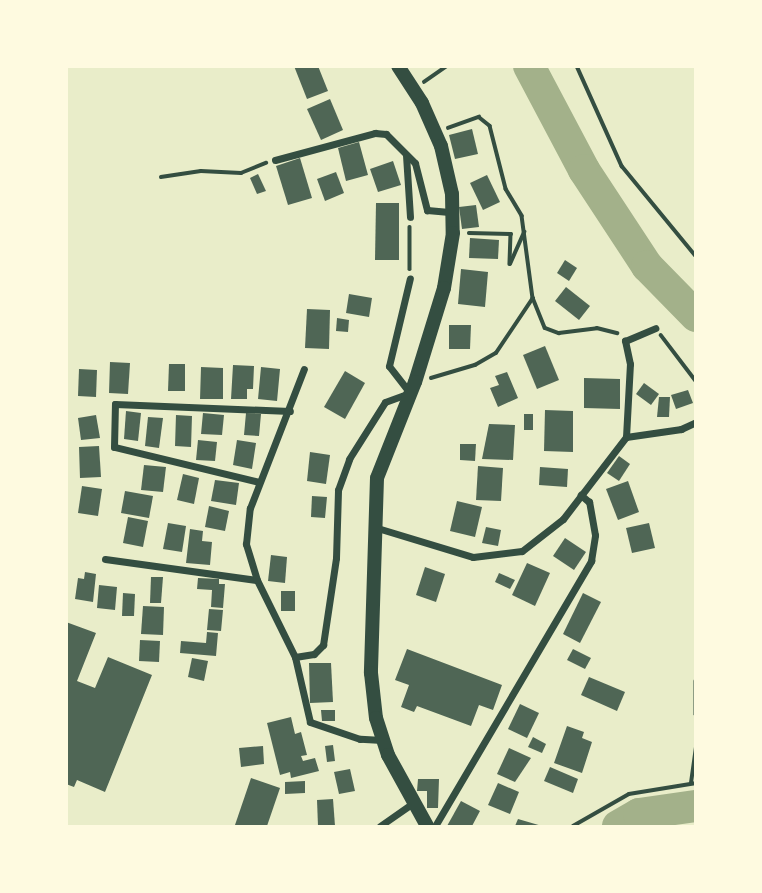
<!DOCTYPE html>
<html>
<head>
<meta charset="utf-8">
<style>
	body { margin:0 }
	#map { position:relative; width:762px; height:893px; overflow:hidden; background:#e9edc9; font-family:"PT Sans",sans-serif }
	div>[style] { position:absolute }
	.river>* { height:32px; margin:-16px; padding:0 16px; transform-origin:16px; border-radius:16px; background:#a3b18a }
	.building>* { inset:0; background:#4f6655 }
	.path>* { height:3.5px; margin:-1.75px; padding:0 1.75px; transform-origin:1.75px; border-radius:1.75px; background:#344e41 }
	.minor>* { height:7px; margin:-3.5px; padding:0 3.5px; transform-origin:3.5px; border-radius:3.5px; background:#344e41 }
	.secondary>* { height:14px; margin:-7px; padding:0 7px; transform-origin:7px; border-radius:7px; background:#344e41 }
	span { translate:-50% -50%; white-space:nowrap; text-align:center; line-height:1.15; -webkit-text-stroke:7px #fefae0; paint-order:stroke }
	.frame { position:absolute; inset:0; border:68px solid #fefae0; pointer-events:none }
</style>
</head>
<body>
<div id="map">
	<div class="river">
		<div style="left:529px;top:66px;width:118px;rotate:62.1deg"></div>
		<div style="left:584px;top:170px;width:115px;rotate:56.7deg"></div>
		<div style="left:647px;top:266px;width:70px;rotate:45.6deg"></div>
		<div style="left:618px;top:826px;width:24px;rotate:-30deg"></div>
		<div style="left:639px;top:814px;width:58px;rotate:-8deg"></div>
	</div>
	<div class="building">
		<div style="clip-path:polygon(294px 66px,318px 66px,328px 91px,307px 99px)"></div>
		<div style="clip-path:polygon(330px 99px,343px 130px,321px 140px,307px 109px)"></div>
		<div style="clip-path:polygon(472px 129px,478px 154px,455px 159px,449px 135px)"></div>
		<div style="clip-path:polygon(359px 142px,368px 175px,346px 181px,338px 148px)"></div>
		<div style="clip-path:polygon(300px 158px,312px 198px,288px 205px,276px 166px)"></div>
		<div style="clip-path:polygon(393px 161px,401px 185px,378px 192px,370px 169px)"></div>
		<div style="clip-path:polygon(336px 172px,344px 193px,325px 201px,317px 179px)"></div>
		<div style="clip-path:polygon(258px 174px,266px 191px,257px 194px,250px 178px)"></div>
		<div style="clip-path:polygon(487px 175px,500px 202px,483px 210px,470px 183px)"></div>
		<div style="clip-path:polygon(376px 203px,399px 203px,399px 260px,375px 260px)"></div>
		<div style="clip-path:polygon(476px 205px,479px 227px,462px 229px,459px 207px)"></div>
		<div style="clip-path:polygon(470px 238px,499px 240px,498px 259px,469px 258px)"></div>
		<div style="clip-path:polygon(565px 260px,577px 268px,569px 281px,557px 273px)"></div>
		<div style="clip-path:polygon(461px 269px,488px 272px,485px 307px,458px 304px)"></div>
		<div style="clip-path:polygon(566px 287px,590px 306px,579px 320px,555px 301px)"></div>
		<div style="clip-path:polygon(349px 294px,372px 298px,369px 317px,346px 313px)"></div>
		<div style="clip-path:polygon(307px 309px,330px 310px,329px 349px,305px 348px)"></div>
		<div style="clip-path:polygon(337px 318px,349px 320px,348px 332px,336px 331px)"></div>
		<div style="clip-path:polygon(449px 325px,471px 325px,470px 349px,449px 349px)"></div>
		<div style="clip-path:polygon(545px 346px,559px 380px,537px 389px,523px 355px)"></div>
		<div style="clip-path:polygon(110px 362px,130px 363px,128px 394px,109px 393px)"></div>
		<div style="clip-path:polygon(169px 364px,185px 364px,185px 391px,168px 391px)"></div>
		<div style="clip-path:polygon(233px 365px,254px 366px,253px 389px,247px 389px,247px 399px,231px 399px)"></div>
		<div style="clip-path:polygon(201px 367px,223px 368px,223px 399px,200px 399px)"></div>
		<div style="clip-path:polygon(261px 367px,280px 369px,277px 401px,258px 399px)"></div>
		<div style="clip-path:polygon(79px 369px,97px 370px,96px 397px,78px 396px)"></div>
		<div style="clip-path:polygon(345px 371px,365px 383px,345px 419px,324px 407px)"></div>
		<div style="clip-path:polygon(507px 372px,518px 398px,498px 407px,490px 388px,499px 385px,495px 376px)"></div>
		<div style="clip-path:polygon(584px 378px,620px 379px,620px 409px,584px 408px)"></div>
		<div style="clip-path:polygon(644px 383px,659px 394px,651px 405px,636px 394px)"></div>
		<div style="clip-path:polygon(688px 390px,693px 403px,676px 409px,671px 395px)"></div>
		<div style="clip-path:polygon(659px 397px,670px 397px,669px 417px,657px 417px)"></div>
		<div style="clip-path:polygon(545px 410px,573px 411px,573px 452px,544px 451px)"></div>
		<div style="clip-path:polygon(126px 411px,141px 413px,138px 441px,124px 439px)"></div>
		<div style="clip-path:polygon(203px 413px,224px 415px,222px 435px,201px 434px)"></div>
		<div style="clip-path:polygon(246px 413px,261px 414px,259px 436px,244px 435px)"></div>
		<div style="clip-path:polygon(524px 414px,533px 414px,533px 430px,524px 430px)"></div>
		<div style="clip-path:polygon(96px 415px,100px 438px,81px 440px,78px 418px)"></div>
		<div style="clip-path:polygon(176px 415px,192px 416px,191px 447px,175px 446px)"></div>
		<div style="clip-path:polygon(148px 417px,163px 418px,159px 448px,145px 446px)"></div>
		<div style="clip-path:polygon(489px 424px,515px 425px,513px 460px,482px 459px)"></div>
		<div style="clip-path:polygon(198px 440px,217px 442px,215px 461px,196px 460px)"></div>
		<div style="clip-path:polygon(237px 440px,256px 443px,252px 469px,233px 465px)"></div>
		<div style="clip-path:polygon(460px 444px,476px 444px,475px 461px,460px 460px)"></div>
		<div style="clip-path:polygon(99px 446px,101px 477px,80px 478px,79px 447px)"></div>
		<div style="clip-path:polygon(310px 452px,330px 455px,326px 484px,307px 481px)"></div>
		<div style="clip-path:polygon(619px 456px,630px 464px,619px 481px,607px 473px)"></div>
		<div style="clip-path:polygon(144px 465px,166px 467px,163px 492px,141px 490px)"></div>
		<div style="clip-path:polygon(478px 466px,503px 468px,501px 501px,476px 500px)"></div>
		<div style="clip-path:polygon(540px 467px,568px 469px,567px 487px,539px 485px)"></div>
		<div style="clip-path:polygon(183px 474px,199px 478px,194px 504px,177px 500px)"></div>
		<div style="clip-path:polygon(215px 480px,239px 483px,236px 505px,211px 501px)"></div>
		<div style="clip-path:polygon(628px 481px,639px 512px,618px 520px,606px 489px)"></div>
		<div style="clip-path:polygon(82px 486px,102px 489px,98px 516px,78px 513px)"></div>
		<div style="clip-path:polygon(125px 491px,153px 496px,149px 518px,121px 513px)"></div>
		<div style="clip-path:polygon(312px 496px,327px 497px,325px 518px,311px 517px)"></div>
		<div style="clip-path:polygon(457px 501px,482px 507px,475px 537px,450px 531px)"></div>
		<div style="clip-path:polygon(209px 506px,229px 511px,225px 531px,205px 527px)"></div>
		<div style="clip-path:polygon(128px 517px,148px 521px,143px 547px,123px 543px)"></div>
		<div style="clip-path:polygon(168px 523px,186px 526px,182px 552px,163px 549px)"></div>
		<div style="clip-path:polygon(649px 523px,655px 548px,632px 553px,626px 528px)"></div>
		<div style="clip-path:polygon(486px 527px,501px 530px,498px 546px,482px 543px)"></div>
		<div style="clip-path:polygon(190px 529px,203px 531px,202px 541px,212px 542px,210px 565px,186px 563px)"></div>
		<div style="clip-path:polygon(565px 538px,586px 552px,574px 570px,553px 556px)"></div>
		<div style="clip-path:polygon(271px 555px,287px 557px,285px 583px,268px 581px)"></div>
		<div style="clip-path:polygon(527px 563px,550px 573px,535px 606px,512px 595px)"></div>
		<div style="clip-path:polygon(425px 567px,445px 574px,436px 602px,416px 595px)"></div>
		<div style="clip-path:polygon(85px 572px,96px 574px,93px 602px,75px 599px,78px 578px,84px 579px)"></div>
		<div style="clip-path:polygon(499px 573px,515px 580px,510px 589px,495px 582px)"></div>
		<div style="clip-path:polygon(151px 577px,163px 577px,161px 603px,150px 603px)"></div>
		<div style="clip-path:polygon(198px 578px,219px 579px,219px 584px,225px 584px,223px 608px,211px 607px,212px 590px,197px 589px)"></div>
		<div style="clip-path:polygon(99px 585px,117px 587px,115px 610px,97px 608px)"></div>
		<div style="clip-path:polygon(281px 591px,295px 591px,295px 611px,281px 611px)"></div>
		<div style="clip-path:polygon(123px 593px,135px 594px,134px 616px,122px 616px)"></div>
		<div style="clip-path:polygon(583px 593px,601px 602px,580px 643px,563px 634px)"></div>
		<div style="clip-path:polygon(143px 606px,164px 607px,163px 635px,141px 634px)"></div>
		<div style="clip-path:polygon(209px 609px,223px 610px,221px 631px,207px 630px)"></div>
		<div style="clip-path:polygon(66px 622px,96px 633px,77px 681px,95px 688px,108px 657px,152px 675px,105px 792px,77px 780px,74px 787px,66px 784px)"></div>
		<div style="clip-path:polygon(207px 632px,218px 633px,216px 656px,180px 653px,181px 641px,206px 643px)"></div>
		<div style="clip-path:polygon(140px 640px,160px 641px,159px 662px,139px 661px)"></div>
		<div style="clip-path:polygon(407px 649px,502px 685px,493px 710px,479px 705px,471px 726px,417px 706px,414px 712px,401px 707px,409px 685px,395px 680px)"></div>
		<div style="clip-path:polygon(573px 649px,591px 658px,585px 669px,567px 660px)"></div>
		<div style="clip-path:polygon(192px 658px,208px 661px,204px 681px,188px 677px)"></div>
		<div style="clip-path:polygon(309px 663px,331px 663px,333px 702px,310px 703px)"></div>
		<div style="clip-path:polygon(589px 677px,625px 692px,617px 711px,581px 695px)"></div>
		<div style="clip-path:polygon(520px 704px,539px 713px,527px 738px,508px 729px)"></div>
		<div style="clip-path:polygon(321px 710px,335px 710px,335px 721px,322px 721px)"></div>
		<div style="clip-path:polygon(291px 717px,295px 734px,301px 732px,307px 755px,301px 756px,303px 761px,315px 758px,319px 771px,291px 778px,290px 772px,280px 775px,267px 723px)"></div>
		<div style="clip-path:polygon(567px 726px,584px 732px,582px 738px,592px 742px,582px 773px,554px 763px)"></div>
		<div style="clip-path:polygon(533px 737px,546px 744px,542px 753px,528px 747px)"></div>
		<div style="clip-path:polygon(333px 745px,335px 761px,327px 762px,325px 746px)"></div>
		<div style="clip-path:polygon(263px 746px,264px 764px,241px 767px,239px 748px)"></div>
		<div style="clip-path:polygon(509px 748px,531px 758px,515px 782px,497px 774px)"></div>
		<div style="clip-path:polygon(550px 767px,578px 779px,573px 793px,544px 781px)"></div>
		<div style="clip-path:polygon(350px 769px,355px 791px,339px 794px,334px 772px)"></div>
		<div style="clip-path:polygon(251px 778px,280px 788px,267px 826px,235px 825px)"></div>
		<div style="clip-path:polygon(418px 779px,439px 779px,438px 808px,427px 808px,427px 791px,417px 791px)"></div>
		<div style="clip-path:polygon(305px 781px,305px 793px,285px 794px,285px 782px)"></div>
		<div style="clip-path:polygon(498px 783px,519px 792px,510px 814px,488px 805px)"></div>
		<div style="clip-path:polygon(333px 799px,335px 826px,318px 826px,317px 800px)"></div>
		<div style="clip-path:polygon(461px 801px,480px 811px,472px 826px,447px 826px)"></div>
		<div style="clip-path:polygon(518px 819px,542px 826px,515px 826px)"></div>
	</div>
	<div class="path">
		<div style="left:577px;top:66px;width:110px;rotate:65.8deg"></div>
		<div style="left:622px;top:166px;width:117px;rotate:50.6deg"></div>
		<div style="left:424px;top:82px;width:28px;rotate:-35deg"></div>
		<div style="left:448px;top:128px;width:33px;rotate:-20deg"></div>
		<div style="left:479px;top:117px;width:14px;rotate:39deg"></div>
		<div style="left:490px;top:126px;width:65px;rotate:75.7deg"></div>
		<div style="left:506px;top:189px;width:31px;rotate:59deg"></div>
		<div style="left:522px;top:216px;width:83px;rotate:82.4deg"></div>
		<div style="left:533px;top:298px;width:32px;rotate:68deg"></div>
		<div style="left:545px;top:328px;width:15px;rotate:20deg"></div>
		<div style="left:559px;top:333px;width:38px;rotate:-7deg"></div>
		<div style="left:597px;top:328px;width:21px;rotate:14deg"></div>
		<div style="left:161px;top:177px;width:40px;rotate:-8.5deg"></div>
		<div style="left:201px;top:171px;width:40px;rotate:2.9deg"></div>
		<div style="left:241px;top:173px;width:27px;rotate:-22deg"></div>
		<div style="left:410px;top:227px;width:42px;rotate:90deg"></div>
		<div style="left:469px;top:233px;width:42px;rotate:1.4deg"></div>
		<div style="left:511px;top:234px;width:30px;rotate:92deg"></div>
		<div style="left:510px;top:264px;width:35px;rotate:-66deg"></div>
		<div style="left:661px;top:335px;width:58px;rotate:52.7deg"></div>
		<div style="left:431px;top:378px;width:46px;rotate:-16.5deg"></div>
		<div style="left:475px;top:365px;width:24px;rotate:-30deg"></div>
		<div style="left:496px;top:353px;width:66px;rotate:-56.1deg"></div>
		<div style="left:696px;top:681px;width:33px;rotate:90deg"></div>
		<div style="left:691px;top:783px;width:36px;rotate:-82deg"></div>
		<div style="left:573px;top:826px;width:64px;rotate:-29.7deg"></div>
		<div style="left:629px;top:794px;width:68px;rotate:-9.3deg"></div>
	</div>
	<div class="minor">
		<div style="left:406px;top:155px;width:62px;rotate:86.3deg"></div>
		<div style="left:275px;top:160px;width:104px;rotate:-15.1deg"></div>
		<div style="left:375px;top:133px;width:11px;rotate:5deg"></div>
		<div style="left:386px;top:134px;width:41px;rotate:45deg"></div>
		<div style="left:415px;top:163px;width:49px;rotate:75.7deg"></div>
		<div style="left:427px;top:210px;width:25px;rotate:5deg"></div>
		<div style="left:626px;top:437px;width:73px;rotate:-86.9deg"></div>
		<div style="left:630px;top:364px;width:24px;rotate:-102deg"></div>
		<div style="left:625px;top:341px;width:33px;rotate:-23deg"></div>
		<div style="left:259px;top:482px;width:149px;rotate:-166.4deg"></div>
		<div style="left:114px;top:447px;width:43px;rotate:-88.7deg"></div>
		<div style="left:115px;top:404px;width:175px;rotate:2.3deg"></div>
		<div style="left:374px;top:527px;width:103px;rotate:16.9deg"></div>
		<div style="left:473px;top:557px;width:49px;rotate:-7deg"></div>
		<div style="left:522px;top:551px;width:52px;rotate:-38deg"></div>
		<div style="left:563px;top:519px;width:103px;rotate:-52.5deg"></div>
		<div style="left:626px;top:437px;width:56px;rotate:-8.3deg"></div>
		<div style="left:681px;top:429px;width:17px;rotate:-25deg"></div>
		<div style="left:105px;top:559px;width:153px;rotate:7.9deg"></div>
		<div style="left:295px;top:657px;width:86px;rotate:-116.3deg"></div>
		<div style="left:257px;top:580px;width:38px;rotate:-107deg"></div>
		<div style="left:246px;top:544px;width:36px;rotate:-84deg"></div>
		<div style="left:250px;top:508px;width:149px;rotate:-68.8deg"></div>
		<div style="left:382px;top:740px;width:22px;rotate:-177deg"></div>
		<div style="left:360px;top:739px;width:53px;rotate:-161.2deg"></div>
		<div style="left:310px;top:722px;width:67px;rotate:-103deg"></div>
		<div style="left:295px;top:657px;width:19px;rotate:-9deg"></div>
		<div style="left:314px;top:654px;width:13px;rotate:-45deg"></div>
		<div style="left:323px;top:645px;width:88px;rotate:-81.5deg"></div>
		<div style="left:336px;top:558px;width:68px;rotate:-88.3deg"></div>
		<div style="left:338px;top:490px;width:33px;rotate:-70deg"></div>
		<div style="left:349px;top:459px;width:67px;rotate:-57.7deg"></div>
		<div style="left:385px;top:402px;width:27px;rotate:-20deg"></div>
		<div style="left:410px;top:393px;width:34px;rotate:-128deg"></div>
		<div style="left:389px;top:366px;width:90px;rotate:-76.6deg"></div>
		<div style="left:380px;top:826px;width:40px;rotate:-34.9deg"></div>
		<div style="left:435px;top:826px;width:308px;rotate:-59.5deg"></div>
		<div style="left:591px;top:561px;width:26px;rotate:-81deg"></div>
		<div style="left:595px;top:535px;width:34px;rotate:-100deg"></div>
		<div style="left:589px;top:502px;width:11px;rotate:-139deg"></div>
	</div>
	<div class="secondary">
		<div style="left:398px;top:66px;width:44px;rotate:57deg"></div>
		<div style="left:422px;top:103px;width:47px;rotate:66.2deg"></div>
		<div style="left:441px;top:146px;width:49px;rotate:77.1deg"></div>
		<div style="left:452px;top:194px;width:39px;rotate:89deg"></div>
		<div style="left:453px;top:233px;width:56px;rotate:99.3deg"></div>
		<div style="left:444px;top:288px;width:98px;rotate:107.1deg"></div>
		<div style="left:415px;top:382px;width:103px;rotate:111.6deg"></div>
		<div style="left:377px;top:478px;width:195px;rotate:91.8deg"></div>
		<div style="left:371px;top:673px;width:45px;rotate:83.7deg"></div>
		<div style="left:376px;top:718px;width:39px;rotate:72deg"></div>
		<div style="left:388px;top:755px;width:81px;rotate:61.2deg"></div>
	</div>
	<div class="frame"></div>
</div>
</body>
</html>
